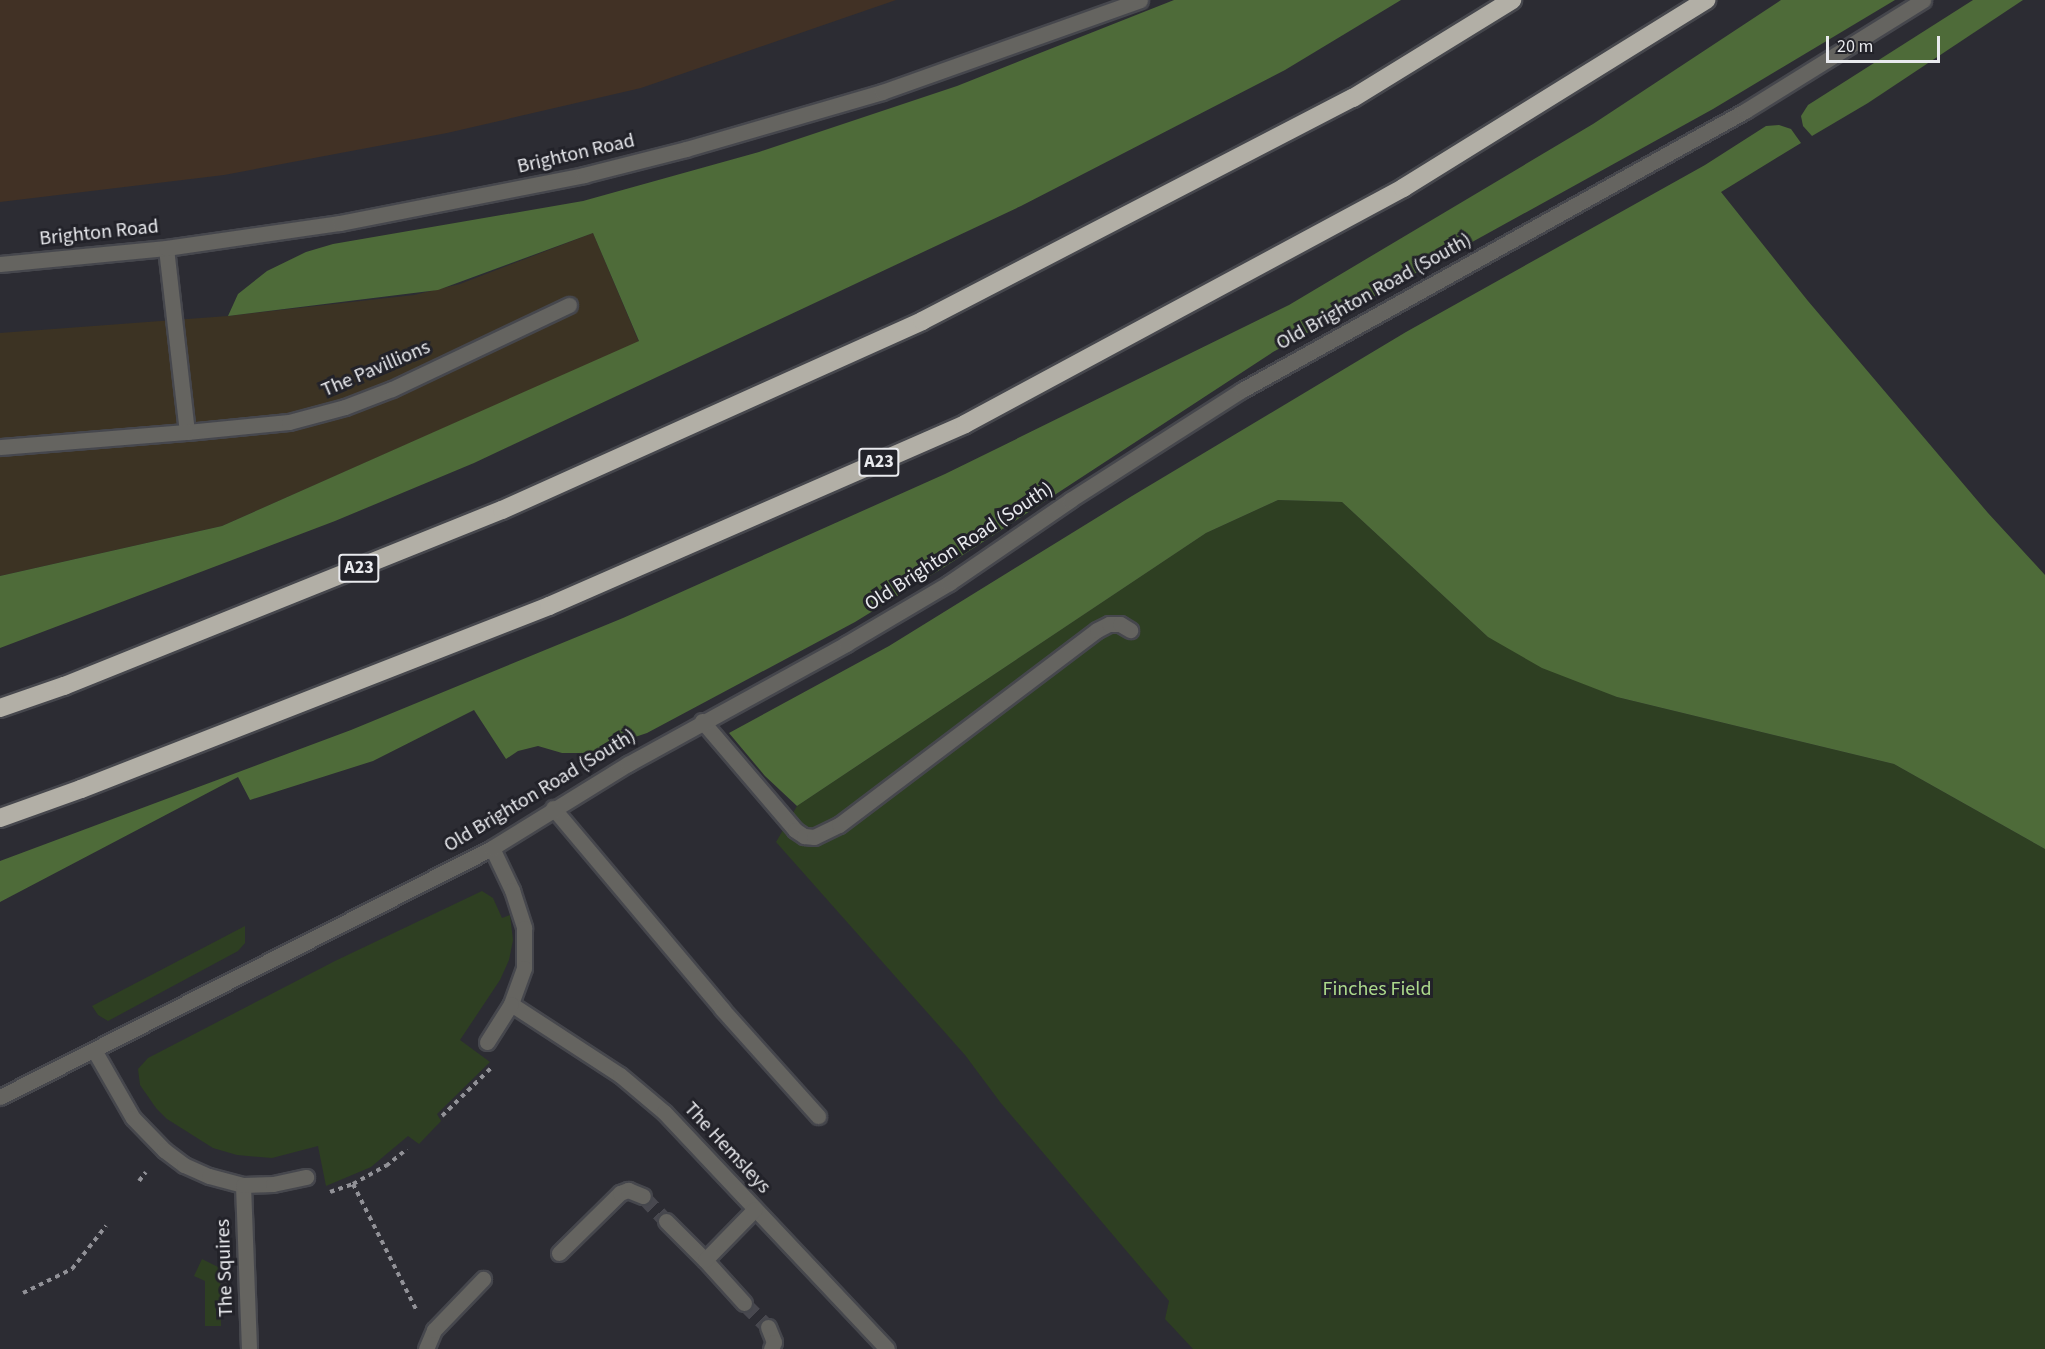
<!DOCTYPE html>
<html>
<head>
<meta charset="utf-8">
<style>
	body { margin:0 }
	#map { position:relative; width:2045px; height:1349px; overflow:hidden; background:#2c2c33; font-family:"Source Sans 3",sans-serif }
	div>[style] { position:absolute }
	.commercial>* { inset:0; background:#3c3323 }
	.industrial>* { inset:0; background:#413125 }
	.green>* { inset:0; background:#2e3f22 }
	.forest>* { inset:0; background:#4e6b39 }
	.minor-tunnel>* { height:15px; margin-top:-7.5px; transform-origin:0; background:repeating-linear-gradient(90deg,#48484f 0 15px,transparent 0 23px) }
	.path>* { height:4px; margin-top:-2px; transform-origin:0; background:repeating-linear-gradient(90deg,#919197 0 4.5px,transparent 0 9px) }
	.roads { filter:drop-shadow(2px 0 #46474d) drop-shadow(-2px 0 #46474d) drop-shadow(0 2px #46474d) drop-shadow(0 -2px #46474d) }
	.minor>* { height:15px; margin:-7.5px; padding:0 7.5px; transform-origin:7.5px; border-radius:7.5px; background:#656460 }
	.highway>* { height:18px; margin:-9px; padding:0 9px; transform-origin:9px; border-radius:9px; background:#b2afa6 }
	span { translate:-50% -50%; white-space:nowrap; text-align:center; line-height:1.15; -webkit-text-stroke:6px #222229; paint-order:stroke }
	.shield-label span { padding:2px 4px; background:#222229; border:2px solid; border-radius:4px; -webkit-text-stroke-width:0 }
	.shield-label { font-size:18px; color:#e9eaee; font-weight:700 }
	.street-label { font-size:20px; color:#e9eaee }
	.park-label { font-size:20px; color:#acd98c }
	.scale { position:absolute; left:1826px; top:36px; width:114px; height:27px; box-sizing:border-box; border:3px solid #e9eaee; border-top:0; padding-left:8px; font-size:18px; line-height:21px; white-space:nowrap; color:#e9eaee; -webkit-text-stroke:4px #222229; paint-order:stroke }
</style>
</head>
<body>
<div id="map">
	<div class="commercial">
		<div style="clip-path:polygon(593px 233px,639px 342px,222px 526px,0 576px,0 333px,228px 316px,414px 295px,460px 284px)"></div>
	</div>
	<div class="industrial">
		<div style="clip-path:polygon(0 0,896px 0,641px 88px,447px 133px,224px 175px,0 202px)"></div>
	</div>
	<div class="green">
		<div style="clip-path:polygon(1278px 500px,1342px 502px,1488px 637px,1617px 697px,1894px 764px,2045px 849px,2045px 1349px,1193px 1349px,1165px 1319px,1169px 1301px,1000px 1102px,965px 1055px,776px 842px,797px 806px,1206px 533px)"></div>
		<div style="clip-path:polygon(482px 891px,493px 898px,502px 918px,510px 915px,513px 940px,509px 960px,500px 980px,460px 1040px,490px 1062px,437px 1114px,441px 1121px,419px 1144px,408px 1136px,371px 1167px,326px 1186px,318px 1146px,272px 1158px,237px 1155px,213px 1148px,167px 1119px,156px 1108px,140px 1085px,138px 1069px,148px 1058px,335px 961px)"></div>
		<div style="clip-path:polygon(245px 926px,245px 943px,238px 951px,108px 1021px,98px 1015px,92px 1006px)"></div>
		<div style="clip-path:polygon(202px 1259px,220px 1268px,221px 1326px,205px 1326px,205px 1281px,194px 1276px)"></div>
	</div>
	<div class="forest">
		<div style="clip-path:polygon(1174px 0,1401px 0,1285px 70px,1021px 206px,474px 463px,335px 521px,0 648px,0 576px,222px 526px,639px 341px,593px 233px,438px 290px,228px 316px,238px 294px,267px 271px,306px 252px,333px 244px,583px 201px,759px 152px,957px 86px)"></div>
		<div style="clip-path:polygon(1781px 0,1895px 0,1713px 109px,1273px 352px,946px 566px,855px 622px,647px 733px,587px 753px,562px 753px,538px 746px,518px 751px,506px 759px,474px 710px,373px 761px,250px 800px,238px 777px,0 902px,0 861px,351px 730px,623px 618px,945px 474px,1289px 305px,1593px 124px)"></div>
		<div style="clip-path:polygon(1973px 0,2023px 0,1868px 103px,1812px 136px,1803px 126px,1801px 116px,1808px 105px)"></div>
		<div style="clip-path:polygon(1779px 125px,1791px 129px,1801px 143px,1721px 192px,1808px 301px,1988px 513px,2045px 575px,2045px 849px,1894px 764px,1617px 697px,1542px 668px,1488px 637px,1342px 502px,1278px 500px,1206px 533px,797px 806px,765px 776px,729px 733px,889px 646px,1132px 496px,1406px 332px,1705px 165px,1766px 126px)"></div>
	</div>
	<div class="minor-tunnel">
		<div style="left:643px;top:1196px;width:34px;rotate:47deg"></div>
		<div style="left:744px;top:1303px;width:34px;rotate:45deg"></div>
	</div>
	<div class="path">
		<div style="left:442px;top:1116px;width:69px;rotate:-44.4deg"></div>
		<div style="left:139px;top:1181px;width:11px;rotate:-52deg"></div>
		<div style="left:353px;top:1184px;width:38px;rotate:-29deg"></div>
		<div style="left:386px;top:1166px;width:27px;rotate:-39deg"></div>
		<div style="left:330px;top:1192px;width:24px;rotate:-19deg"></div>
		<div style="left:353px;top:1184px;width:140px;rotate:63.3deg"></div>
		<div style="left:23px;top:1293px;width:55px;rotate:-26.1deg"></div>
		<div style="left:72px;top:1269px;width:55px;rotate:-51.7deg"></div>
	</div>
	<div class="roads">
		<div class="minor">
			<div style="left:166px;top:248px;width:185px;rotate:83.5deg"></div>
			<div style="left:187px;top:432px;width:102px;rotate:-5.6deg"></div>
			<div style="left:289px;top:422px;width:58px;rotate:-15deg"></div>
			<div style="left:345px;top:407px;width:50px;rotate:-21deg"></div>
			<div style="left:392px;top:389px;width:196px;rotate:-25.4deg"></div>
			<div style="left:0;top:264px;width:167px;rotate:-5.5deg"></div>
			<div style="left:166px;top:248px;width:176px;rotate:-8.2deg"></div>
			<div style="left:340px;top:223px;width:249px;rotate:-11.1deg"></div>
			<div style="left:584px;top:175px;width:105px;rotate:-14.3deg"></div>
			<div style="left:686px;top:149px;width:204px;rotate:-16.2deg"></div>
			<div style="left:882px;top:92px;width:274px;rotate:-19.6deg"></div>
			<div style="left:0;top:447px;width:188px;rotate:-4.6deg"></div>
			<div style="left:702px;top:721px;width:143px;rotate:49.5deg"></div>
			<div style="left:795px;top:830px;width:11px;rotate:34deg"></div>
			<div style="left:804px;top:836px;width:10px;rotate:6deg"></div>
			<div style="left:814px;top:837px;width:28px;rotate:-26deg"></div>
			<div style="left:839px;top:825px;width:323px;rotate:-37.1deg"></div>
			<div style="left:1097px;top:630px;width:13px;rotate:-27deg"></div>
			<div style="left:1109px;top:624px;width:11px"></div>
			<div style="left:1120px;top:624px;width:12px;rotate:31deg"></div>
			<div style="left:553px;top:808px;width:263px;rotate:49.9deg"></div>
			<div style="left:722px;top:1009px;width:144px;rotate:48.1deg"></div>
			<div style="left:492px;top:848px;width:47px;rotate:64.5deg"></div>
			<div style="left:512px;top:890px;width:40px;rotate:72deg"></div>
			<div style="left:524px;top:928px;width:40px;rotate:90deg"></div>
			<div style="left:524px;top:968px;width:38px;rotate:110deg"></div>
			<div style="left:511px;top:1004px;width:130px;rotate:33.1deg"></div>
			<div style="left:620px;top:1075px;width:57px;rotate:40.1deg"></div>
			<div style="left:664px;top:1112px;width:325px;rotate:46.7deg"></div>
			<div style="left:487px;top:1042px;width:45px;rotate:-57.7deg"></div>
			<div style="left:94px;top:1050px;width:78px;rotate:60.2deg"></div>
			<div style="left:133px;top:1118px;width:45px;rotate:45.9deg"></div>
			<div style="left:164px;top:1150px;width:25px;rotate:37deg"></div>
			<div style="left:184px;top:1165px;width:27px;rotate:24deg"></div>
			<div style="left:209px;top:1176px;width:35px;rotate:15deg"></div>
			<div style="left:243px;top:1185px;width:164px;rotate:87.9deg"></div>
			<div style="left:0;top:1097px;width:551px;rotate:-26.84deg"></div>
			<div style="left:492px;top:848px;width:160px;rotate:-31.7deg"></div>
			<div style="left:628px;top:764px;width:249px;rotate:-28.8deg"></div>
			<div style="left:846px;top:644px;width:120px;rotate:-30.6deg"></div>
			<div style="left:949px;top:583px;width:147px;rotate:-34.4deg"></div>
			<div style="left:1070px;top:500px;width:204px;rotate:-32.6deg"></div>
			<div style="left:1242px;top:390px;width:575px;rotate:-29.02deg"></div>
			<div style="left:1745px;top:111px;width:210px;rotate:-31.9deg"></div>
			<div style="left:243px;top:1185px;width:30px;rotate:-2deg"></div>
			<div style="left:273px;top:1184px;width:34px;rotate:-12deg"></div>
			<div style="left:666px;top:1221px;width:55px;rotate:45deg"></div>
			<div style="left:559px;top:1253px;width:86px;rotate:-44.5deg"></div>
			<div style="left:620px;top:1193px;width:9px;rotate:-21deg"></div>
			<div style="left:628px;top:1190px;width:16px;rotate:22deg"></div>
			<div style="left:744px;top:1303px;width:58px;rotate:-132.2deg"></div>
			<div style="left:705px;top:1260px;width:71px;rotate:-45.6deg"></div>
			<div style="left:768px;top:1327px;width:16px;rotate:68deg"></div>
			<div style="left:774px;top:1342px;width:8px;rotate:113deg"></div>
			<div style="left:426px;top:1349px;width:21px;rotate:-67deg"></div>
			<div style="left:434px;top:1330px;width:71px;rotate:-46.1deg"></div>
		</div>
		<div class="highway">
			<div style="left:0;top:708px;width:68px;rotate:-19deg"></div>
			<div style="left:64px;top:686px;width:472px;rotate:-21.9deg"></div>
			<div style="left:502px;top:510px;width:461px;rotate:-24.2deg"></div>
			<div style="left:922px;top:321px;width:485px;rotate:-27.4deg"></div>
			<div style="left:1353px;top:98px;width:187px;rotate:-31.6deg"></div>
			<div style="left:0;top:818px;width:86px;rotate:-19.7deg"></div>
			<div style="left:81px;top:789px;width:503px;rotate:-21.36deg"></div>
			<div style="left:549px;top:606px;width:454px;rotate:-23.6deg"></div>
			<div style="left:965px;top:424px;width:498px;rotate:-28.3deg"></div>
			<div style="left:1403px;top:188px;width:357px;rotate:-31.8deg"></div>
		</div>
	</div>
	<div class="shield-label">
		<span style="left:879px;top:462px">A23</span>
		<span style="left:359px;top:568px">A23</span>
	</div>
	<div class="street-label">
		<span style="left:576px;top:154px;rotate:-13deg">Brighton Road</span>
		<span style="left:99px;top:233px;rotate:-6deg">Brighton Road</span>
		<span style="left:1374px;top:292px;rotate:-29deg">Old Brighton Road (South)</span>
		<span style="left:376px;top:369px;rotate:-23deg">The Pavillions</span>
		<span style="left:959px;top:547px;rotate:-33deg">Old Brighton Road (South)</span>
		<span style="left:540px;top:791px;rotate:-31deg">Old Brighton Road (South)</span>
		<span style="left:727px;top:1148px;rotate:47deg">The Hemsleys</span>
		<span style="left:225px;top:1268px;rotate:-92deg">The Squires</span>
	</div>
	<div class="park-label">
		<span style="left:1377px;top:989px">Finches Field</span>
	</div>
	<div class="scale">20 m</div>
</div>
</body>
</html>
